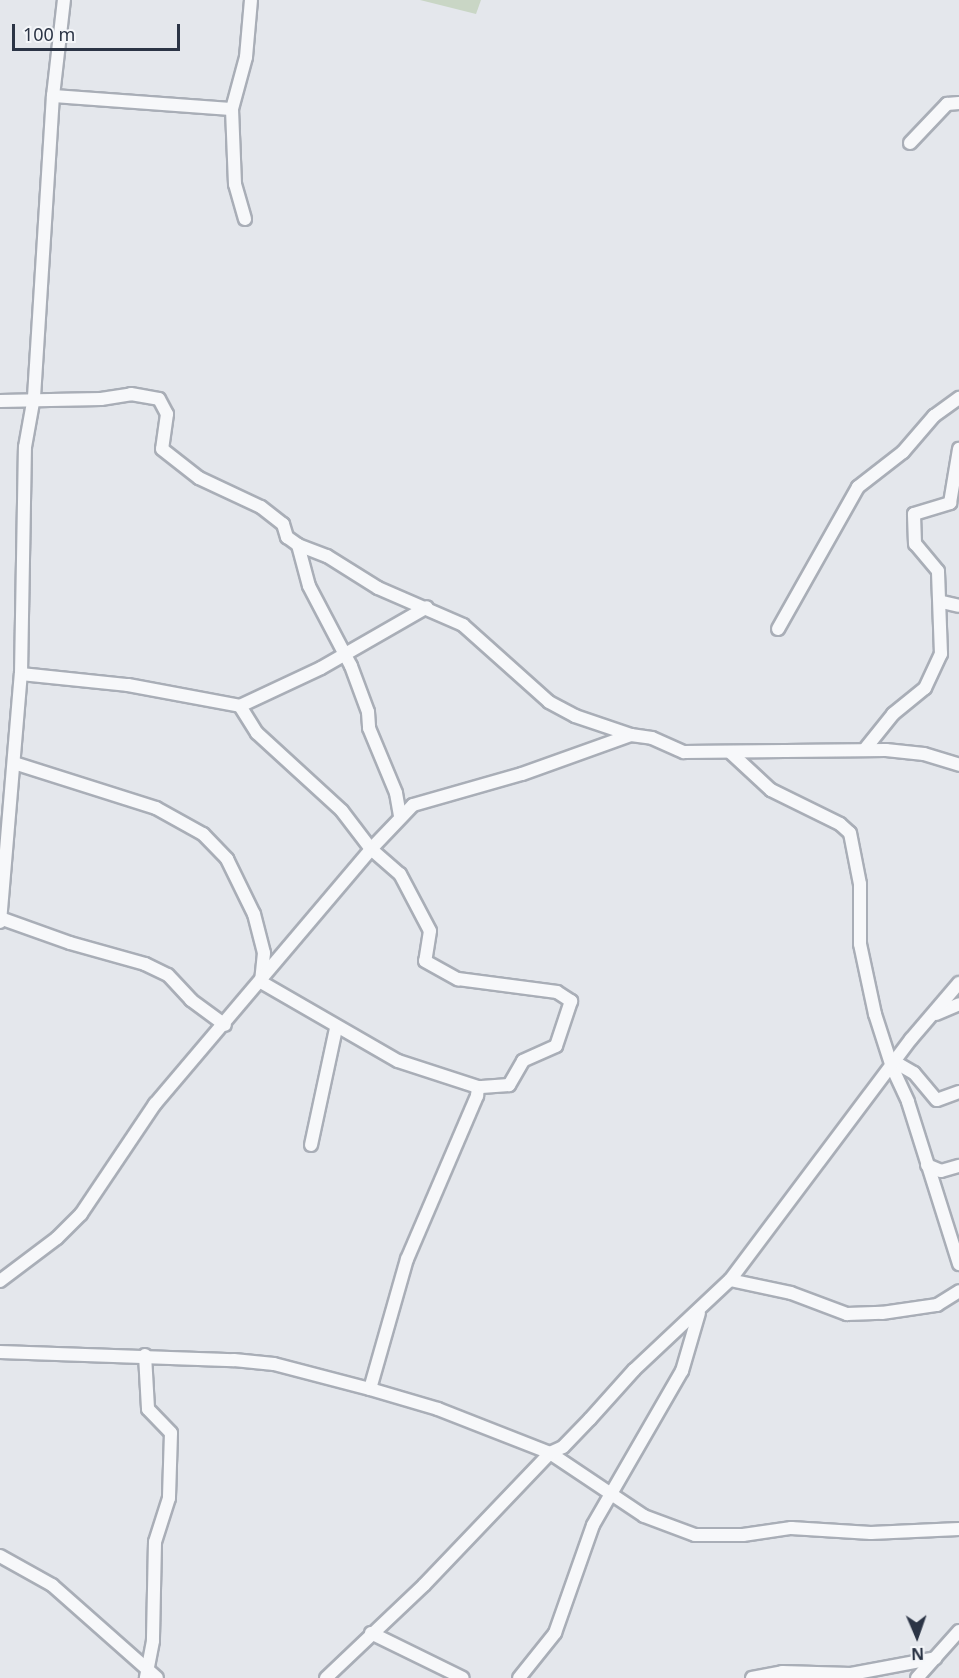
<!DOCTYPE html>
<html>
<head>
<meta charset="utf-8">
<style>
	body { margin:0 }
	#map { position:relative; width:959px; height:1678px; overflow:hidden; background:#e4e7ec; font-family:"Noto Sans",sans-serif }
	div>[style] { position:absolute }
	.green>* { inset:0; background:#c9d6c5 }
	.roads { filter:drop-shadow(2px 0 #a9aeb7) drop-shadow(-2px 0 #a9aeb7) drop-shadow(0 2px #a9aeb7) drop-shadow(0 -2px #a9aeb7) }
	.minor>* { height:12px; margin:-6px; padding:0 6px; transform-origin:6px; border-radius:6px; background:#f7f8fa }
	span { translate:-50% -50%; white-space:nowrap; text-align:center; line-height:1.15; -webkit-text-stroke:4.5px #f4f6f9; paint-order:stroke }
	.north { position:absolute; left:887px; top:1606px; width:60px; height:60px; -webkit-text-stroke:4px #f4f6f9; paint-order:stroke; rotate:178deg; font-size:16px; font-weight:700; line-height:24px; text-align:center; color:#2b3445 }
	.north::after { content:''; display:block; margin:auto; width:21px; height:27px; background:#2b3445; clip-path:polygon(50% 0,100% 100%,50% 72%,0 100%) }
	.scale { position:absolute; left:12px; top:24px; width:168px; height:27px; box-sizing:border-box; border:3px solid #2b3445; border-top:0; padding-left:8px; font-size:18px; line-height:21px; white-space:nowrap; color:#2b3445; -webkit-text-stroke:4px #f4f6f9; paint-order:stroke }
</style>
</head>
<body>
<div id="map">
	<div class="green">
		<div style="clip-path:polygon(420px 0,481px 0,476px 14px)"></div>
	</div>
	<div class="roads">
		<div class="minor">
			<div style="left:53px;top:96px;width:179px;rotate:4.2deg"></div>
			<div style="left:910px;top:143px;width:54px;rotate:-46.5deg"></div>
			<div style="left:947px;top:104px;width:12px;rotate:-5deg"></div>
			<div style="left:245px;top:219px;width:36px;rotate:-106deg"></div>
			<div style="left:235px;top:184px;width:75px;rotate:-92.3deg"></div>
			<div style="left:232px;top:109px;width:54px;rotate:-74.9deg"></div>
			<div style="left:246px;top:57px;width:57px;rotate:-85deg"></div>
			<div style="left:0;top:401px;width:101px;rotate:-1.1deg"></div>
			<div style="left:101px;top:399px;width:30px;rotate:-9deg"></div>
			<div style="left:131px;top:394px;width:28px;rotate:10deg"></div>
			<div style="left:159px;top:399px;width:17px;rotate:62deg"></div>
			<div style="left:167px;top:414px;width:35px;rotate:98deg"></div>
			<div style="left:162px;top:449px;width:47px;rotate:38.1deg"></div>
			<div style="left:199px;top:478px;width:68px;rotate:25.1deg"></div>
			<div style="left:261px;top:507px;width:28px;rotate:38deg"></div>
			<div style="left:283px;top:524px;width:14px;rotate:73deg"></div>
			<div style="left:287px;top:537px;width:14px;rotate:36deg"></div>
			<div style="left:298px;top:545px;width:31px;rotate:21deg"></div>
			<div style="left:327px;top:556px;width:60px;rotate:32.1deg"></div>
			<div style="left:378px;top:588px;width:93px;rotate:23.5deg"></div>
			<div style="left:463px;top:625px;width:115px;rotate:41.8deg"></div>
			<div style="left:549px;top:702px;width:30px;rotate:28deg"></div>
			<div style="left:575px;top:716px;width:59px;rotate:18.7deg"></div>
			<div style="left:298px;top:545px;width:42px;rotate:75deg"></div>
			<div style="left:309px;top:586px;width:90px;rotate:62.3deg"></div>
			<div style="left:351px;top:666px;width:49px;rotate:69.7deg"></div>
			<div style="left:368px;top:712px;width:16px;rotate:86deg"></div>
			<div style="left:369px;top:728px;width:70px;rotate:67.4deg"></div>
			<div style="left:396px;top:793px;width:23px;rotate:80deg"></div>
			<div style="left:942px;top:602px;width:17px;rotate:13deg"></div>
			<div style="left:778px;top:629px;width:163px;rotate:-60.6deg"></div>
			<div style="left:858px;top:487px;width:57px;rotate:-37.9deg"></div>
			<div style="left:903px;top:452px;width:48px;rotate:-49.3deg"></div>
			<div style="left:934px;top:416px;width:31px;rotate:-36deg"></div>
			<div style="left:21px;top:674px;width:108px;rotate:5.9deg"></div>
			<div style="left:128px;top:685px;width:114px;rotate:10.6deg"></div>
			<div style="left:240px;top:706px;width:32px;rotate:58deg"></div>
			<div style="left:257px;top:733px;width:115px;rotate:42.5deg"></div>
			<div style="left:342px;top:811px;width:48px;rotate:52.7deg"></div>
			<div style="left:371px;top:849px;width:38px;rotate:41deg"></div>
			<div style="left:400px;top:874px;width:64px;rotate:62.2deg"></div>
			<div style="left:430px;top:931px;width:30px;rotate:99deg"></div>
			<div style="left:425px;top:961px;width:38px;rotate:29deg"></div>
			<div style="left:458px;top:979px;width:100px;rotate:7.5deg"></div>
			<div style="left:557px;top:992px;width:17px;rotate:33deg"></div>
			<div style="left:571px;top:1001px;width:47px;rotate:108.4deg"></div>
			<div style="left:556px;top:1046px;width:36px;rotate:156deg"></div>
			<div style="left:523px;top:1061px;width:28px;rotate:120deg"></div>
			<div style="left:509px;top:1085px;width:31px;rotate:176deg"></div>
			<div style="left:240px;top:706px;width:89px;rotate:-25.1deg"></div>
			<div style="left:321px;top:668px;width:122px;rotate:-29.9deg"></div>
			<div style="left:865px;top:749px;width:45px;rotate:-51.3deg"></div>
			<div style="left:893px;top:714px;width:41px;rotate:-39.1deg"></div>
			<div style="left:925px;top:688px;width:38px;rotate:-65deg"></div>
			<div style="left:941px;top:654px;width:83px;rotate:-92.1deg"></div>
			<div style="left:938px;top:571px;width:35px;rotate:-130deg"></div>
			<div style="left:915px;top:544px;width:30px;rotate:-92deg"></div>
			<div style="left:914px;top:514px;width:38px;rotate:-17deg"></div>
			<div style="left:950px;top:503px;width:55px;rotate:-80.5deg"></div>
			<div style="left:730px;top:752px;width:56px;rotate:42.8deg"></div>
			<div style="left:771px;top:790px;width:77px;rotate:26.2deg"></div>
			<div style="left:840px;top:824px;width:13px;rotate:42deg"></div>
			<div style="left:850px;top:833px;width:52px;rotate:78.9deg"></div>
			<div style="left:860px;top:884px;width:60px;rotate:90deg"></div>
			<div style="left:860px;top:944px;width:72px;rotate:77.9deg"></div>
			<div style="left:875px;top:1014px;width:56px;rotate:72.2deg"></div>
			<div style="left:892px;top:1067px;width:38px;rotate:65deg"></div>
			<div style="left:908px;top:1102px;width:170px;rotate:72.5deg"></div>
			<div style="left:14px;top:763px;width:149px;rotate:17.6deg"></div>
			<div style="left:156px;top:808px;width:54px;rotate:29deg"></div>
			<div style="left:203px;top:834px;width:35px;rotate:46deg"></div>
			<div style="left:227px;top:859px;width:61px;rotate:63.9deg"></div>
			<div style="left:254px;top:914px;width:40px;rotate:75.6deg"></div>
			<div style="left:264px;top:953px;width:29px;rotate:96deg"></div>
			<div style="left:261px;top:982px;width:158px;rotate:30deg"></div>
			<div style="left:398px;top:1061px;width:84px;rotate:18deg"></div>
			<div style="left:478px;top:1087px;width:9px;rotate:96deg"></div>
			<div style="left:477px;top:1096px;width:177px;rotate:113.2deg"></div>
			<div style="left:407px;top:1259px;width:135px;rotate:105.9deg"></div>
			<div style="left:0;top:918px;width:74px;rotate:19.7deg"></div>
			<div style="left:70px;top:943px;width:78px;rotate:15.6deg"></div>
			<div style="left:145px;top:964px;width:25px;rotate:26deg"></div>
			<div style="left:168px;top:975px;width:34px;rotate:47deg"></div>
			<div style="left:191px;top:1000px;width:42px;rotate:36.3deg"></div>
			<div style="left:0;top:922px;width:249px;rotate:-85.2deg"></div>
			<div style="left:21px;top:674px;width:227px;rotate:-89deg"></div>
			<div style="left:25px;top:447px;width:51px;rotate:-79.8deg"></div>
			<div style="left:34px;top:397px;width:302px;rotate:-86.4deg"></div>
			<div style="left:53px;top:96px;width:97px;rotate:-83.5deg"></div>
			<div style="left:936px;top:1014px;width:25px;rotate:-23deg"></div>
			<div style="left:892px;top:1067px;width:8px;rotate:-14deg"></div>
			<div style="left:900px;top:1065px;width:16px;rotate:30deg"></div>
			<div style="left:914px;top:1073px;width:35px;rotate:50deg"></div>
			<div style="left:937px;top:1100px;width:23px;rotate:-20deg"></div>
			<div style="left:311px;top:1145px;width:120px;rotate:-77.9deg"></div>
			<div style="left:927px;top:1165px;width:15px;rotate:23deg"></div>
			<div style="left:941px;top:1171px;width:19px;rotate:-16deg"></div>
			<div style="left:730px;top:1280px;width:62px;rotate:12deg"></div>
			<div style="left:791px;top:1293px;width:60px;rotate:20.6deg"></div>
			<div style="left:847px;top:1314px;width:35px;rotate:-2deg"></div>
			<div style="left:882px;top:1313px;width:56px;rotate:-8.3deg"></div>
			<div style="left:937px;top:1305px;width:26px;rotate:-32deg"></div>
			<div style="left:0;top:1281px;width:71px;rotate:-37deg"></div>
			<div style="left:57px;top:1238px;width:34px;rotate:-45deg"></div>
			<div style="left:81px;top:1214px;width:133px;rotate:-56.1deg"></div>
			<div style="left:155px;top:1104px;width:334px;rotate:-49.7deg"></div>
			<div style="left:371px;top:849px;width:61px;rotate:-46.3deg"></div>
			<div style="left:413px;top:805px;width:113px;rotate:-15.9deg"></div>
			<div style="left:522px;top:774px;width:116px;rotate:-19.7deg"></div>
			<div style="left:631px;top:735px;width:21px;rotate:8deg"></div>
			<div style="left:652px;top:738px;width:35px;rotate:24deg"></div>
			<div style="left:684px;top:752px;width:202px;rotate:-0.6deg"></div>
			<div style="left:886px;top:750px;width:38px;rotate:6deg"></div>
			<div style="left:924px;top:754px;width:37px;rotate:17deg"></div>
			<div style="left:0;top:1352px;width:234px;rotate:2deg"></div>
			<div style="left:234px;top:1360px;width:40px;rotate:5.7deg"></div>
			<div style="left:274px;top:1364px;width:99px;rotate:14.6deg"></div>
			<div style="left:370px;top:1389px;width:71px;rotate:16.4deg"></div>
			<div style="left:438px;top:1409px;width:120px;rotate:21.4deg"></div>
			<div style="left:550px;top:1453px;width:113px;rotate:33.8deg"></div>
			<div style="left:644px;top:1516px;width:54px;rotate:20.4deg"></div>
			<div style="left:695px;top:1535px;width:48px"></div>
			<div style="left:743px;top:1535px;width:49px;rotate:-8.3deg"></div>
			<div style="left:791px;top:1528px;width:80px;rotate:3.6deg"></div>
			<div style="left:871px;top:1533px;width:88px;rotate:-2.6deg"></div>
			<div style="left:145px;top:1355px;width:54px;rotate:86.8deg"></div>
			<div style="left:148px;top:1409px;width:33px;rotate:46deg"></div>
			<div style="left:171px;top:1433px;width:65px;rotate:91.8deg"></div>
			<div style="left:169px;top:1498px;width:46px;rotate:107.7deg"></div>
			<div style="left:155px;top:1542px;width:99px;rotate:91.2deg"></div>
			<div style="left:153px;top:1641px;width:38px;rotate:101deg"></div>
			<div style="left:0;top:1556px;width:60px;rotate:29.1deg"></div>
			<div style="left:52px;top:1585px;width:140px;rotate:41.5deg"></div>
			<div style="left:371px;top:1633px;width:102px;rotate:26.1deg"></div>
			<div style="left:326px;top:1678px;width:135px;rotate:-43.5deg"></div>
			<div style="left:424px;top:1585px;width:182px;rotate:-46.3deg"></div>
			<div style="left:550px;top:1453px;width:14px;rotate:-25deg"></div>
			<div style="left:563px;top:1447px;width:39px;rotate:-46deg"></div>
			<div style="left:590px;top:1419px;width:66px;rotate:-48.1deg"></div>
			<div style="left:634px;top:1370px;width:132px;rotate:-43.2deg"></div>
			<div style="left:730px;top:1280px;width:301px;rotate:-53.1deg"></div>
			<div style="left:911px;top:1039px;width:74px;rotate:-49.4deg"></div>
			<div style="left:519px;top:1678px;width:58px;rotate:-51.3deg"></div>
			<div style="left:555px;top:1633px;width:114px;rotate:-70.6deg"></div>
			<div style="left:593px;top:1525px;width:178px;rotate:-60deg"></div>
			<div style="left:682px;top:1371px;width:60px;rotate:-73.7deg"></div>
			<div style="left:752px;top:1678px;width:31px;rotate:-11deg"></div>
			<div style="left:782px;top:1672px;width:69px;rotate:1.7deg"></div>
			<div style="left:851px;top:1674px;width:86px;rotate:-10.7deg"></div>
			<div style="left:917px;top:1678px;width:63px;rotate:-48.2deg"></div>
		</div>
	</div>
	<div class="north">N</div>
	<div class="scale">100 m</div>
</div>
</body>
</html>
